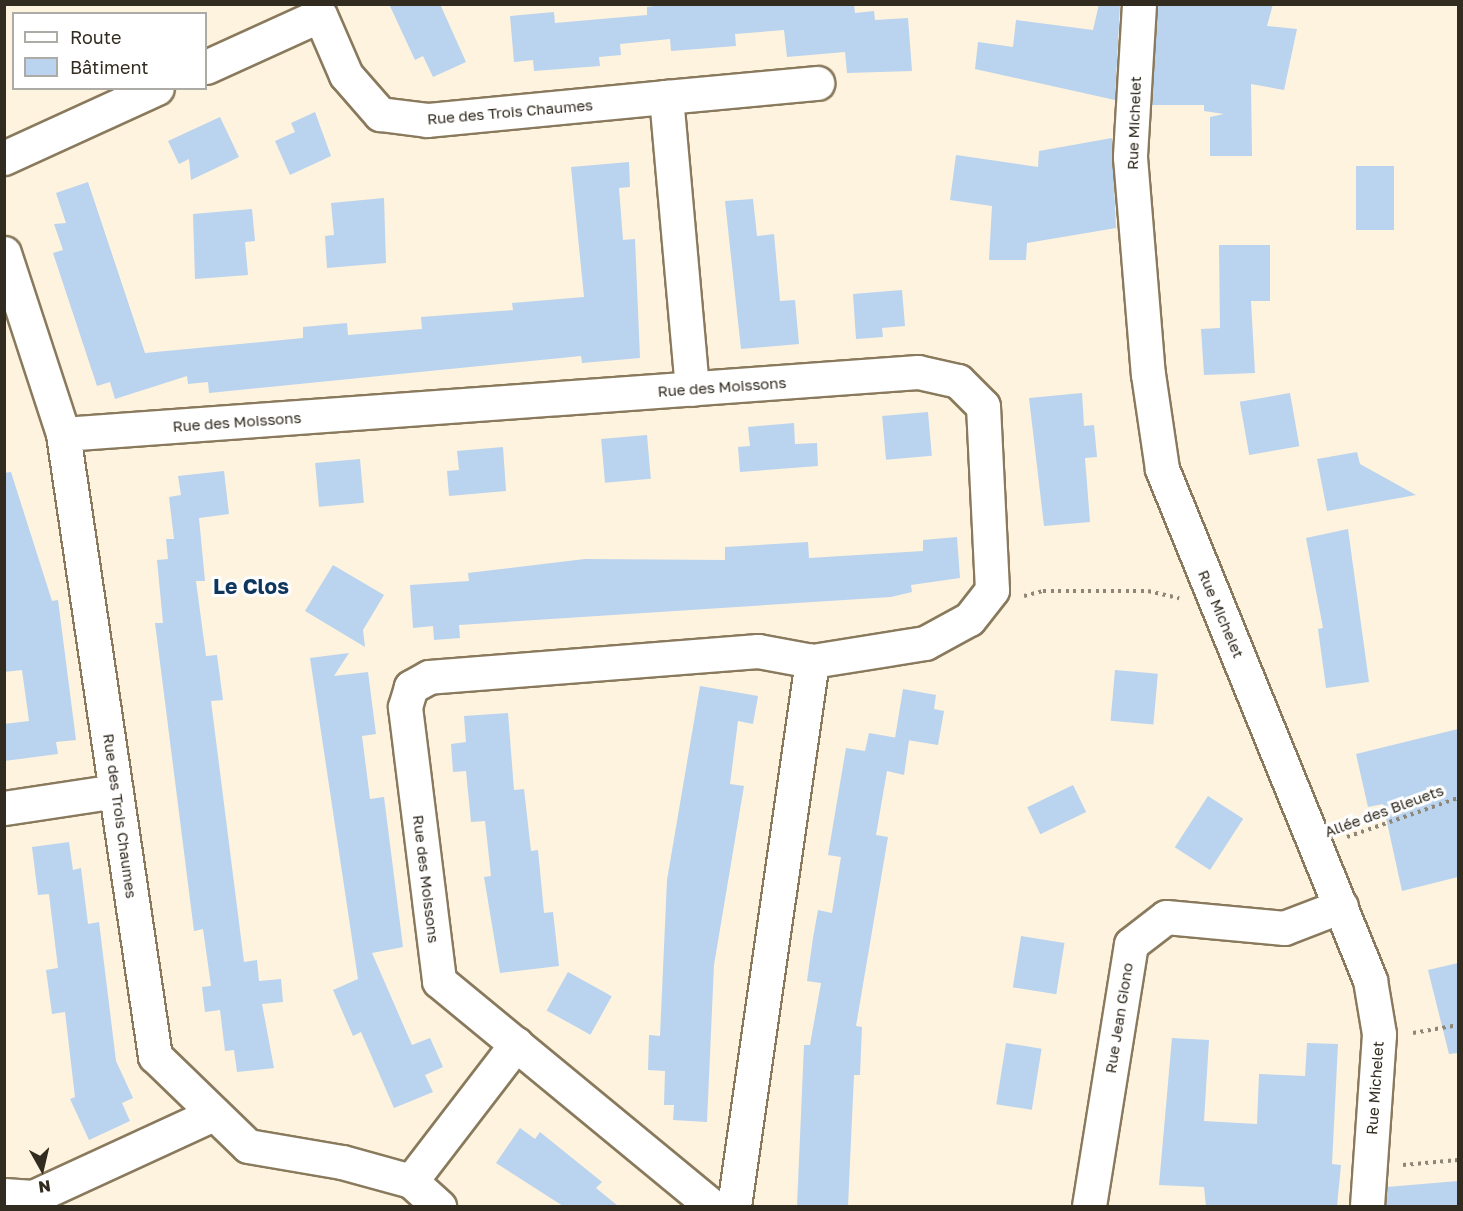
<!DOCTYPE html>
<meta charset="utf-8">
<style>
body{margin:0}
#map{position:relative;width:1463px;height:1211px;overflow:hidden;background:#fdf3df;font-family:"Golos Text",sans-serif}
div>[style]{position:absolute}
[style*='--x']{left:calc(var(--x)*1px);top:calc(var(--y)*1px);width:calc(var(--w)*1px);rotate:calc(var(--a)*1deg)}
.building>*{inset:0;background:#bad3ee;transform-origin:0 0}
.path>*{height:4px;margin-top:-2px;transform-origin:0;background:repeating-linear-gradient(90deg,#8e8676 0 3px,transparent 0 7.5px)}
.roads{filter:drop-shadow(2px 0 #8a7a5d) drop-shadow(-2px 0 #8a7a5d) drop-shadow(0 2px #8a7a5d) drop-shadow(0 -2px #8a7a5d)}
.minor>*{height:33px;margin:-16.5px;padding:0 16.5px;transform-origin:16.5px;border-radius:16.5px;background:#fff}
span{translate:-50% -50%;white-space:nowrap;text-align:center;line-height:1.15;-webkit-text-stroke:6px #fff;paint-order:stroke}
.street-label{font-size:15px;color:#322c20}
.district-label{font-size:21px;color:#0f365c;font-weight:700}
.frame{position:absolute;inset:0;border:6px solid #322c20;pointer-events:none}
.legend{position:absolute;left:12px;top:12px;width:195px;height:78px;box-sizing:border-box;background:#fff;border:2px solid #adaba6;margin:0;padding:8px 10px;list-style:none;font-size:18px;color:#322c20}
.legend li{display:flex;align-items:center;gap:12px;height:30px}
.legend b{width:30px;border:2px solid #adaba6}
.north{position:absolute;left:12px;top:1139px;width:60px;height:60px;-webkit-text-stroke:4px #fff;paint-order:stroke;rotate:172deg;font-size:16px;font-weight:700;line-height:24px;text-align:center;color:#322c20}
.north::after{content:'';display:block;margin:auto;width:21px;height:27px;background:#322c20;clip-path:polygon(50% 0,100% 100%,50% 72%,0 100%)}
</style>
<div id="map">
<div class="building">
<div style="clip-path:polygon(389px 4px,440px 4px,466px 62px,433px 77px,423px 56px,415px 60px)"></div>
<div style="clip-path:polygon(669px 4px,854px 4px,855px 13px,874px 11px,875px 20px,908px 18px,912px 71px,847px 73px,845px 52px,787px 57px,784px 30px,735px 34px,736px 46px,671px 51px,670px 39px,620px 44px,621px 55px,599px 57px,600px 66px,534px 71px,533px 60px,514px 62px,510px 16px,554px 12px,555px 23px,647px 15px,647px 7px)"></div>
<div style="clip-path:polygon(1099px 4px,1120px 4px,1115px 100px,975px 69px,978px 42px,1013px 47px,1016px 20px,1093px 30px)"></div>
<div style="clip-path:polygon(1158px 4px,1273px 4px,1267px 26px,1297px 29px,1284px 90px,1251px 84px,1252px 156px,1210px 156px,1210px 117px,1224px 114px,1204px 111px,1204px 105px,1152px 105px)"></div>
<div style="clip-path:polygon(315px 112px,331px 156px,290px 175px,275px 141px,295px 132px,291px 123px)"></div>
<div style="clip-path:polygon(220px 117px,239px 157px,191px 180px,189px 159px,179px 164px,168px 141px)"></div>
<div style="clip-path:polygon(1112px 138px,1116px 228px,1027px 243px,1026px 260px,989px 260px,992px 206px,950px 200px,956px 155px,1038px 167px,1039px 151px)"></div>
<div style="clip-path:polygon(629px 162px,630px 187px,619px 188px,623px 240px,635px 239px,640px 358px,582px 363px,581px 356px,209px 393px,208px 382px,188px 384px,187px 376px,115px 399px,110px 382px,97px 386px,53px 253px,63px 250px,54px 224px,66px 223px,56px 193px,88px 182px,145px 353px,303px 338px,303px 327px,347px 323px,348px 335px,422px 329px,421px 317px,513px 310px,512px 303px,584px 297px,571px 167px)"></div>
<div style="left:1356px;top:166px;width:38px;height:64px"></div>
<div style="clip-path:polygon(384px 198px,386px 263px,327px 268px,325px 236px,334px 235px,331px 203px)"></div>
<div style="clip-path:polygon(753px 199px,757px 236px,774px 234px,780px 301px,795px 300px,799px 344px,741px 349px,725px 201px)"></div>
<div style="clip-path:polygon(252px 209px,255px 241px,245px 242px,248px 275px,195px 279px,193px 214px)"></div>
<div style="clip-path:polygon(1219px 245px,1270px 245px,1270px 301px,1251px 301px,1255px 373px,1204px 375px,1201px 329px,1220px 328px)"></div>
<div style="clip-path:polygon(902px 290px,905px 326px,882px 328px,883px 337px,856px 339px,853px 294px)"></div>
<div style="clip-path:polygon(1082px 393px,1084px 426px,1094px 425px,1097px 457px,1085px 458px,1090px 522px,1044px 526px,1029px 398px)"></div>
<div style="left:1290px;top:393px;width:54px;height:51px;rotate:80deg"></div>
<div style="left:928px;top:412px;width:44px;height:46px;rotate:85deg"></div>
<div style="clip-path:polygon(794px 423px,795px 444px,817px 443px,818px 466px,740px 472px,738px 447px,750px 446px,748px 427px)"></div>
<div style="left:647px;top:435px;width:44px;height:46px;rotate:85deg"></div>
<div style="clip-path:polygon(503px 447px,506px 491px,449px 496px,447px 471px,459px 470px,457px 451px)"></div>
<div style="clip-path:polygon(1357px 452px,1360px 464px,1416px 495px,1327px 511px,1317px 459px)"></div>
<div style="left:360px;top:459px;width:44px;height:45px;rotate:85deg"></div>
<div style="clip-path:polygon(224px 471px,229px 514px,199px 518px,205px 581px,196px 581px,206px 656px,217px 655px,223px 700px,211px 701px,244px 962px,257px 960px,259px 981px,281px 979px,283px 1002px,262px 1004px,274px 1068px,237px 1072px,234px 1050px,225px 1051px,220px 1010px,205px 1012px,202px 987px,211px 986px,203px 929px,194px 931px,155px 623px,163px 623px,157px 560px,168px 559px,166px 539px,174px 539px,169px 497px,181px 495px,178px 476px)"></div>
<div style="clip-path:polygon(11px 472px,52px 601px,58px 600px,76px 740px,56px 742px,58px 754px,4px 761px,4px 724px,29px 721px,22px 670px,4px 672px,4px 473px)"></div>
<div style="clip-path:polygon(1348px 529px,1369px 682px,1326px 688px,1318px 629px,1323px 628px,1306px 538px)"></div>
<div style="clip-path:polygon(957px 537px,960px 578px,911px 585px,912px 592px,891px 597px,459px 625px,460px 638px,434px 640px,433px 626px,413px 628px,410px 585px,469px 581px,468px 573px,585px 559px,725px 560px,725px 547px,808px 542px,809px 558px,923px 551px,923px 540px)"></div>
<div style="clip-path:polygon(333px 565px,384px 595px,363px 630px,365px 647px,305px 611px)"></div>
<div style="clip-path:polygon(349px 653px,334px 676px,368px 672px,376px 734px,362px 736px,370px 799px,384px 797px,403px 947px,372px 953px,412px 1045px,430px 1038px,443px 1067px,425px 1075px,433px 1092px,394px 1108px,361px 1032px,353px 1036px,333px 990px,358px 979px,310px 658px)"></div>
<div style="left:1115px;top:670px;width:43px;height:51px;rotate:5deg"></div>
<div style="clip-path:polygon(700px 686px,758px 696px,753px 724px,738px 721px,730px 784px,744px 786px,714px 965px,707px 1122px,673px 1120px,674px 1105px,664px 1105px,665px 1071px,648px 1070px,649px 1035px,660px 1036px,667px 880px)"></div>
<div style="clip-path:polygon(903px 689px,936px 695px,934px 709px,944px 711px,938px 745px,895px 738px)"></div>
<div style="clip-path:polygon(508px 713px,514px 790px,524px 789px,531px 851px,538px 850px,544px 913px,553px 912px,559px 966px,500px 973px,484px 877px,491px 876px,485px 821px,471px 822px,466px 771px,453px 772px,451px 744px,466px 742px,464px 716px)"></div>
<div style="clip-path:polygon(1458px 729px,1458px 877px,1402px 891px,1383px 804px,1368px 807px,1356px 754px)"></div>
<div style="clip-path:polygon(869px 733px,909px 740px,904px 775px,887px 771px,876px 835px,888px 837px,856px 1026px,862px 1027px,860px 1075px,854px 1075px,848px 1206px,797px 1206px,804px 1045px,810px 1045px,821px 983px,807px 981px,813px 938px,818px 910px,832px 913px,841px 857px,828px 855px,846px 748px,865px 751px)"></div>
<div style="left:1073px;top:785px;width:30px;height:51px;rotate:64deg"></div>
<div style="left:1208px;top:796px;width:42px;height:61px;rotate:33deg"></div>
<div style="clip-path:polygon(69px 842px,73px 870px,81px 868px,88px 924px,99px 922px,116px 1061px,133px 1098px,122px 1103px,130px 1121px,89px 1140px,70px 1099px,75px 1097px,65px 1012px,52px 1014px,46px 970px,58px 968px,49px 894px,38px 895px,32px 847px)"></div>
<div style="left:1021px;top:936px;width:44px;height:52px;rotate:9deg"></div>
<div style="clip-path:polygon(1458px 963px,1458px 1053px,1449px 1054px,1428px 970px)"></div>
<div style="left:568px;top:972px;width:50px;height:44px;rotate:29deg"></div>
<div style="clip-path:polygon(1172px 1038px,1209px 1040px,1204px 1121px,1257px 1124px,1259px 1074px,1305px 1076px,1307px 1043px,1338px 1044px,1332px 1164px,1341px 1165px,1337px 1206px,1206px 1206px,1204px 1187px,1159px 1185px)"></div>
<div style="left:1006px;top:1043px;width:36px;height:62px;rotate:9deg"></div>
<div style="clip-path:polygon(520px 1128px,535px 1139px,540px 1132px,602px 1182px,596px 1188px,618px 1206px,563px 1206px,496px 1163px)"></div>
<div style="clip-path:polygon(1458px 1181px,1458px 1206px,1386px 1206px,1387px 1187px)"></div>
</div>
<div class="path">
<div style="--x:1024;--y:596;--w:20;--a:-15"></div>
<div style="--x:1043;--y:591;--w:105;--a:0"></div>
<div style="--x:1148;--y:591;--w:32;--a:13"></div>
<div style="--x:1347;--y:837;--w:118;--a:-19.4"></div>
<div style="--x:1413;--y:1033;--w:46;--a:-10.1"></div>
<div style="--x:1403;--y:1165;--w:55;--a:-5.2"></div>
</div>
<div class="roads">
<div class="minor">
<div style="--x:1139;--y:4;--w:153;--a:93.4"></div>
<div style="--x:1130;--y:157;--w:218;--a:85.3"></div>
<div style="--x:1148;--y:374;--w:96;--a:81.6"></div>
<div style="--x:1162;--y:469;--w:552;--a:67.85"></div>
<div style="--x:1370;--y:980;--w:55;--a:80.5"></div>
<div style="--x:1379;--y:1034;--w:172;--a:94"></div>
<div style="--x:206;--y:67;--w:125;--a:-24.5"></div>
<div style="--x:320;--y:15;--w:65;--a:66.6"></div>
<div style="--x:346;--y:75;--w:52;--a:48.9"></div>
<div style="--x:380;--y:114;--w:47;--a:7.3"></div>
<div style="--x:427;--y:120;--w:240;--a:-5.5"></div>
<div style="--x:666;--y:97;--w:293;--a:84.9"></div>
<div style="--x:666;--y:97;--w:152;--a:-5.3"></div>
<div style="--x:4;--y:158;--w:168;--a:-24.6"></div>
<div style="--x:4;--y:253;--w:190;--a:71.9"></div>
<div style="--x:63;--y:434;--w:629;--a:81.59"></div>
<div style="--x:155;--y:1056;--w:129;--a:44.1"></div>
<div style="--x:248;--y:1146;--w:95;--a:9.7"></div>
<div style="--x:342;--y:1162;--w:72;--a:15.4"></div>
<div style="--x:411;--y:1181;--w:38;--a:42"></div>
<div style="--x:63;--y:434;--w:857;--a:-4.15"></div>
<div style="--x:918;--y:372;--w:41;--a:12.7"></div>
<div style="--x:958;--y:381;--w:35;--a:45"></div>
<div style="--x:983;--y:406;--w:184;--a:87.2"></div>
<div style="--x:992;--y:590;--w:37;--a:128"></div>
<div style="--x:969;--y:619;--w:50;--a:151.4"></div>
<div style="--x:925;--y:643;--w:114;--a:170.9"></div>
<div style="--x:812;--y:661;--w:55;--a:-169.5"></div>
<div style="--x:758;--y:651;--w:330;--a:175.5"></div>
<div style="--x:429;--y:677;--w:21;--a:151"></div>
<div style="--x:411;--y:687;--w:21;--a:107"></div>
<div style="--x:405;--y:707;--w:276;--a:82.9"></div>
<div style="--x:439;--y:981;--w:354;--a:39.5"></div>
<div style="--x:4;--y:808;--w:113;--a:-8.6"></div>
<div style="--x:411;--y:1181;--w:173;--a:-52.5"></div>
<div style="--x:4;--y:1195;--w:29;--a:4"></div>
<div style="--x:33;--y:1197;--w:196;--a:-24.7"></div>
<div style="--x:734;--y:1206;--w:551;--a:-81.86"></div>
<div style="--x:1089;--y:1206;--w:265;--a:-80.9"></div>
<div style="--x:1131;--y:944;--w:44;--a:-37.6"></div>
<div style="--x:1166;--y:917;--w:119;--a:5.3"></div>
<div style="--x:1284;--y:928;--w:61;--a:-21.1"></div>
</div>
</div>
<div class="street-label">
<span style="left:510px;top:112px;rotate:-5deg">Rue des Trois Chaumes</span>
<span style="left:1134px;top:123px;rotate:-88deg">Rue Michelet</span>
<span style="left:722px;top:387px;rotate:-4deg">Rue des Moissons</span>
<span style="left:237px;top:422px;rotate:-4deg">Rue des Moissons</span>
<span style="left:1221px;top:614px;rotate:67deg">Rue Michelet</span>
<span style="left:1384px;top:811px;rotate:-20deg">Allée des Bleuets</span>
<span style="left:120px;top:816px;rotate:82deg">Rue des Trois Chaumes</span>
<span style="left:426px;top:879px;rotate:83deg">Rue des Moissons</span>
<span style="left:1119px;top:1018px;rotate:-81deg">Rue Jean Giono</span>
<span style="left:1375px;top:1088px;rotate:-86deg">Rue Michelet</span>
</div>
<div class="district-label">
<span style="left:251px;top:586px">Le Clos</span>
</div>
<div class="frame"></div>
<ul class="legend">
<li><b style="height:8px;background:#fff"></b>Route</li>
<li><b style="height:16px;background:#bad3ee"></b>Bâtiment</li>
</ul>
<div class="north">N</div>
</div>
